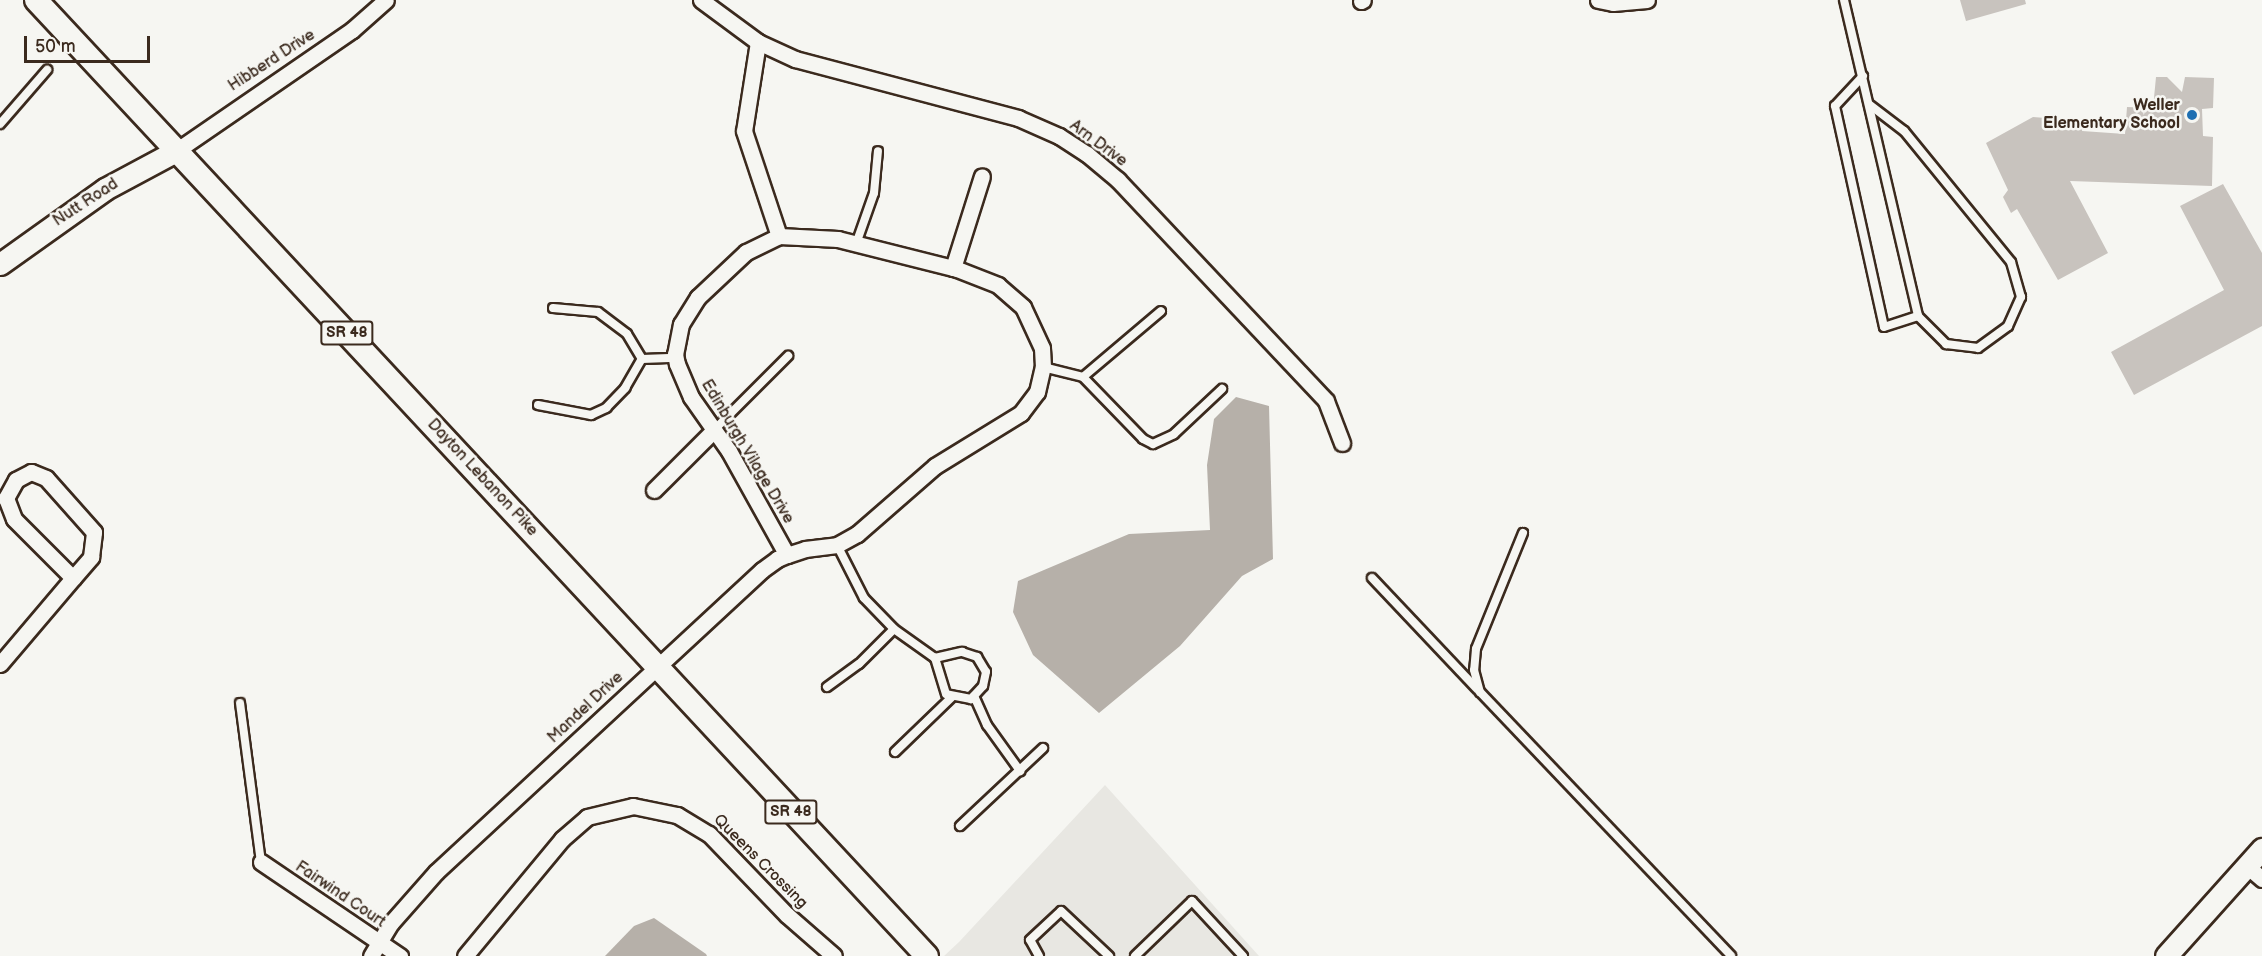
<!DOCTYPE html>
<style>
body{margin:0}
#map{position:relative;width:2262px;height:956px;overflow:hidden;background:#f6f6f2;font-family:"Balsamiq Sans",sans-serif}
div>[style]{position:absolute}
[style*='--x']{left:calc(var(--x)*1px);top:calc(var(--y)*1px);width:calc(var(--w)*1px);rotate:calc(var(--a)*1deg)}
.built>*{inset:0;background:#e8e7e2}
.water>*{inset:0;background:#b6b0a9}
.building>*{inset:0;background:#c8c3be}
.roads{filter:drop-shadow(2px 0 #3b2a1e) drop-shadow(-2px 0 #3b2a1e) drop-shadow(0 2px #3b2a1e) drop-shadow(0 -2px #3b2a1e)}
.lane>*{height:8px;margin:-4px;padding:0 4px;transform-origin:4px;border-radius:4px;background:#f6f6f2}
.street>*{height:15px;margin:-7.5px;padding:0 7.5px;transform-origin:7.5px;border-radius:7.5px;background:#f6f6f2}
.secondary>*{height:21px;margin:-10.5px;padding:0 10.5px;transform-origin:10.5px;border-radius:10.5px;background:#f6f6f2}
.primary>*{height:22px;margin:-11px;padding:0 11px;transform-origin:11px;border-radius:11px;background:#f6f6f2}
.dots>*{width:16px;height:16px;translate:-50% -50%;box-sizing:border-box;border:3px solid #f6f6f2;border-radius:50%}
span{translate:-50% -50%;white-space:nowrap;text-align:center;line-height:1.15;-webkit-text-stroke:5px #f6f6f2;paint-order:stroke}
.shield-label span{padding:2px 4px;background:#f6f6f2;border:2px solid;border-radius:4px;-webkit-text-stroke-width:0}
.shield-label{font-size:15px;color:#3b2a1e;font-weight:700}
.street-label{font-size:16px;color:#3b2a1e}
.poi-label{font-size:16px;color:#3b2a1e;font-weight:700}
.right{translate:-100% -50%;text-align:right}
.scale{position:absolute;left:24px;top:36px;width:126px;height:27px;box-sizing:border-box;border:3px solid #3b2a1e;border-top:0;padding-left:8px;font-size:18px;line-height:21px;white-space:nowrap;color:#3b2a1e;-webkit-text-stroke:4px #f6f6f2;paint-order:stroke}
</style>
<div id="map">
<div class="built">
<div style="clip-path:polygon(1105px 785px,1259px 956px,944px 956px,959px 942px)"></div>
</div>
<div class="water">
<div style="clip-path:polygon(1236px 397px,1269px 406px,1273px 559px,1242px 576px,1180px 646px,1099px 713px,1033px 655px,1013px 612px,1018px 581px,1129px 534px,1210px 530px,1207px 465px,1214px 419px)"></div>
<div style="clip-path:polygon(654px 918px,706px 954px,707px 956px,605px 956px,634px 926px)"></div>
</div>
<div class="building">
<div style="clip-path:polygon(1960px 0,2025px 0,2026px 4px,1966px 21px)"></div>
<div style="clip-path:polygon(2156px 77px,2167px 77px,2182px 92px,2185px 77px,2214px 78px,2213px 108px,2202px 109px,2203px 136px,2213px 137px,2212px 186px,2070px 181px,2108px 253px,2058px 280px,2017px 209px,2011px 213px,2003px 197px,2008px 190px,1986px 143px,2033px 117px,2083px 121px,2082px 131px,2125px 134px,2127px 107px,2153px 108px)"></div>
<div style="clip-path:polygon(2223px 184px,2262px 253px,2262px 326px,2134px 395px,2111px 352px,2224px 290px,2180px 206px)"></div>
</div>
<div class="roads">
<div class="lane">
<div style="--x:1844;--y:0;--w:325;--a:76.8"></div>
<div style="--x:1918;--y:316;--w:40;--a:45"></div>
<div style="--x:1946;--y:344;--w:32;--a:7"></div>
<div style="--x:1978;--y:348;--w:37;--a:-36"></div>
<div style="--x:2008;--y:326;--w:32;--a:-66"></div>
<div style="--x:2021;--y:297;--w:36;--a:-106"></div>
<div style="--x:2011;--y:262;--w:169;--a:-129.2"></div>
<div style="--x:1904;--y:131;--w:43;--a:-142.6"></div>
<div style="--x:1863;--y:76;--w:41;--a:133"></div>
<div style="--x:1835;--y:106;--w:226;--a:77.5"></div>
<div style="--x:1884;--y:327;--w:36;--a:-18"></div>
<div style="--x:0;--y:124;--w:72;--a:-49"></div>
<div style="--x:856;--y:244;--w:54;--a:-70.6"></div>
<div style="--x:874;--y:193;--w:42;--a:-84.6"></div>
<div style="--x:553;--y:308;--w:45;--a:5.1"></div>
<div style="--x:598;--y:312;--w:36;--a:37"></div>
<div style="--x:627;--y:334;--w:29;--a:59"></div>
<div style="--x:1043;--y:367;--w:41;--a:14"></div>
<div style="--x:1083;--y:377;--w:86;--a:45.9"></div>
<div style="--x:1143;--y:439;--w:11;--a:27"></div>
<div style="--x:1153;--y:444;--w:23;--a:-25"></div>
<div style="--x:1174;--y:434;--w:66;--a:-43.2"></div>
<div style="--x:1083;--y:377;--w:102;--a:-40.2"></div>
<div style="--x:538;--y:405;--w:54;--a:10.7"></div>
<div style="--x:591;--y:415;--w:17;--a:-25"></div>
<div style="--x:606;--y:408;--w:28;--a:-46"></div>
<div style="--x:625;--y:388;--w:34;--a:-60"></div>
<div style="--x:642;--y:359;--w:34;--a:-2"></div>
<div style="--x:714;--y:430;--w:105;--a:-45"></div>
<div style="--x:1523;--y:533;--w:125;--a:112.1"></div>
<div style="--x:1476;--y:649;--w:21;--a:95"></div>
<div style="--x:1474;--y:670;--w:23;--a:75"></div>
<div style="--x:1480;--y:692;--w:364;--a:46.4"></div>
<div style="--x:837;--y:545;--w:59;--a:63"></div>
<div style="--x:864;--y:598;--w:43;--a:45.9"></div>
<div style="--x:894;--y:629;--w:50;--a:35.3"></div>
<div style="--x:935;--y:658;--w:28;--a:-13"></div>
<div style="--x:962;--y:652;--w:16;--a:18"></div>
<div style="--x:977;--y:657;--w:17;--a:59"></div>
<div style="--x:986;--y:672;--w:14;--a:102"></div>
<div style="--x:983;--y:686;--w:18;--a:133"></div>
<div style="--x:971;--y:699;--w:25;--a:-169"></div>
<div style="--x:946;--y:694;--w:38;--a:-107"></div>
<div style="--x:1372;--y:578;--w:153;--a:46.6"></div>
<div style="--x:827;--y:687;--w:39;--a:-36"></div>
<div style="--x:859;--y:664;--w:49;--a:-45"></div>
<div style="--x:974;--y:696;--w:32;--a:66"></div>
<div style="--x:987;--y:725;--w:57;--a:54.3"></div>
<div style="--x:240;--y:703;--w:160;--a:82.5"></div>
<div style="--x:895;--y:752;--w:79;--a:-44"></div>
<div style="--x:960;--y:826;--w:114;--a:-43.2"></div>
<div style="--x:1039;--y:956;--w:18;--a:-119"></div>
<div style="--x:1030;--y:940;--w:42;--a:-43.1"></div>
<div style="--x:1061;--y:911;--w:66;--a:43.2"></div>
<div style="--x:1135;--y:956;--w:79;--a:-44"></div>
<div style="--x:1192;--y:901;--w:75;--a:47.2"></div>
</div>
<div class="street">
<div style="--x:701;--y:0;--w:71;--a:36.4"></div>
<div style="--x:758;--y:42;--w:41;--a:24.7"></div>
<div style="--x:795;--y:59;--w:231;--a:14.8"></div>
<div style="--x:1018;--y:118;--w:45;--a:23.7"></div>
<div style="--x:1059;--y:136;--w:33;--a:33"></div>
<div style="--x:1087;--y:154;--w:40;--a:40"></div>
<div style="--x:1118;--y:180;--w:303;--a:46.7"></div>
<div style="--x:1326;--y:401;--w:45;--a:69.1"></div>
<div style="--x:1598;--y:0;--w:15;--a:11"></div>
<div style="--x:1613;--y:3;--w:34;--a:-5"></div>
<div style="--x:1361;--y:1;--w:2;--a:-27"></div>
<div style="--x:758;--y:42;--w:90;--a:98.9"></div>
<div style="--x:744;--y:131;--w:111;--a:71.6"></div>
<div style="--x:176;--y:151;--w:214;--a:-34.5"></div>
<div style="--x:352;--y:30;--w:45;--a:-41.4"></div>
<div style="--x:953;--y:268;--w:96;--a:-72.5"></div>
<div style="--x:654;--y:490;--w:85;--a:-45"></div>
<div style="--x:0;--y:664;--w:113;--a:-49.7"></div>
<div style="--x:73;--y:578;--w:28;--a:-49"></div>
<div style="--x:91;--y:557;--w:25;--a:-83"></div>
<div style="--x:94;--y:532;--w:72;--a:-131.6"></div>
<div style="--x:46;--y:478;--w:16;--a:-158"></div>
<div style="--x:31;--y:472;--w:17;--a:152"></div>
<div style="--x:16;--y:480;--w:21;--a:119"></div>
<div style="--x:6;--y:498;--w:22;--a:69"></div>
<div style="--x:14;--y:519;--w:83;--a:45"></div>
<div style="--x:261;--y:862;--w:168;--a:34.1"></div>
<div style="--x:2247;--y:866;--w:20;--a:41"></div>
<div style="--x:371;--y:956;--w:39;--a:-59"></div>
<div style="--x:391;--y:923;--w:68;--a:-48.6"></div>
<div style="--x:436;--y:872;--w:444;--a:-42.8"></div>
<div style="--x:762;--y:570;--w:19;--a:-36"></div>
<div style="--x:777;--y:559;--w:11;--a:-22"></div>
<div style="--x:787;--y:555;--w:19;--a:-18"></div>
<div style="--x:805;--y:549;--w:32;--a:-7"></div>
<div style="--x:837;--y:545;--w:23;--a:-29"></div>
<div style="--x:857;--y:534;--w:103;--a:-41.1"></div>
<div style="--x:935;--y:466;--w:101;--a:-31.6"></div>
<div style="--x:1021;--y:413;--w:26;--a:-53"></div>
<div style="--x:1037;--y:392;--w:26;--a:-77"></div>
<div style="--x:1043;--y:367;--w:19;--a:-93"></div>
<div style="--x:1042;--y:348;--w:45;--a:-114.9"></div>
<div style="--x:1023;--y:307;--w:33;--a:-139"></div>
<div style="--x:998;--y:285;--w:44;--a:-158.7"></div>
<div style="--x:957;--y:269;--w:123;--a:-165.9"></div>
<div style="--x:838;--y:239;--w:59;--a:-177.1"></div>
<div style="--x:779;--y:236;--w:37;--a:154"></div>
<div style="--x:746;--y:252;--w:66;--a:136.8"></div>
<div style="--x:698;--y:297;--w:32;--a:122"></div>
<div style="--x:681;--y:324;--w:31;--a:101"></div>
<div style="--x:675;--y:354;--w:10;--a:79"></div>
<div style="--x:677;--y:364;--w:36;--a:67"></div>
<div style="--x:691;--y:397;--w:66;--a:54.9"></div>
<div style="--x:729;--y:451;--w:119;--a:60.9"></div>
<div style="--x:465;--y:956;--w:152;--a:-50.3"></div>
<div style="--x:562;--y:839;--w:33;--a:-41"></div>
<div style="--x:587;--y:817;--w:47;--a:-13.4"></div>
<div style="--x:633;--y:806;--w:45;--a:11.6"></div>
<div style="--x:677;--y:815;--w:37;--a:31"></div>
<div style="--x:709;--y:834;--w:112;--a:46.1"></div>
<div style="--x:787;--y:915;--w:62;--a:41.1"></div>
</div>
<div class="secondary">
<div style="--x:0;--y:264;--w:129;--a:-35.5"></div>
<div style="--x:105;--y:189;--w:81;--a:-28.2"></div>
<div style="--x:2166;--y:956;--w:144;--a:-48.1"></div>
</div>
<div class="primary">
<div style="--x:36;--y:0;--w:1307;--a:47.02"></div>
</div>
</div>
<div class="dots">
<div style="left:2192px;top:115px;background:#1f6fb2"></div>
</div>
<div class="shield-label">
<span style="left:347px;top:333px">SR 48</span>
<span style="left:791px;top:812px">SR 48</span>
</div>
<div class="street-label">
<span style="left:272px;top:61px;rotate:-33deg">Hibberd Drive</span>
<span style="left:1098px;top:144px;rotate:36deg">Arn Drive</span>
<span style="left:86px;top:203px;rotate:-33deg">Nutt Road</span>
<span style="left:747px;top:452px;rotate:59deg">Edinburgh Vilage Drive</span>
<span style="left:482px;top:478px;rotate:47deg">Dayton Lebanon Pike</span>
<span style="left:586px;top:708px;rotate:-43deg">Mandel Drive</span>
<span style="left:760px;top:862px;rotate:45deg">Queens Crossing</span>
<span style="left:340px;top:895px;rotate:34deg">Fairwind Court</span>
</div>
<div class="poi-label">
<span class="right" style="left:2180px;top:115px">Weller<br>Elementary School</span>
</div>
<div class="scale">50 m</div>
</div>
